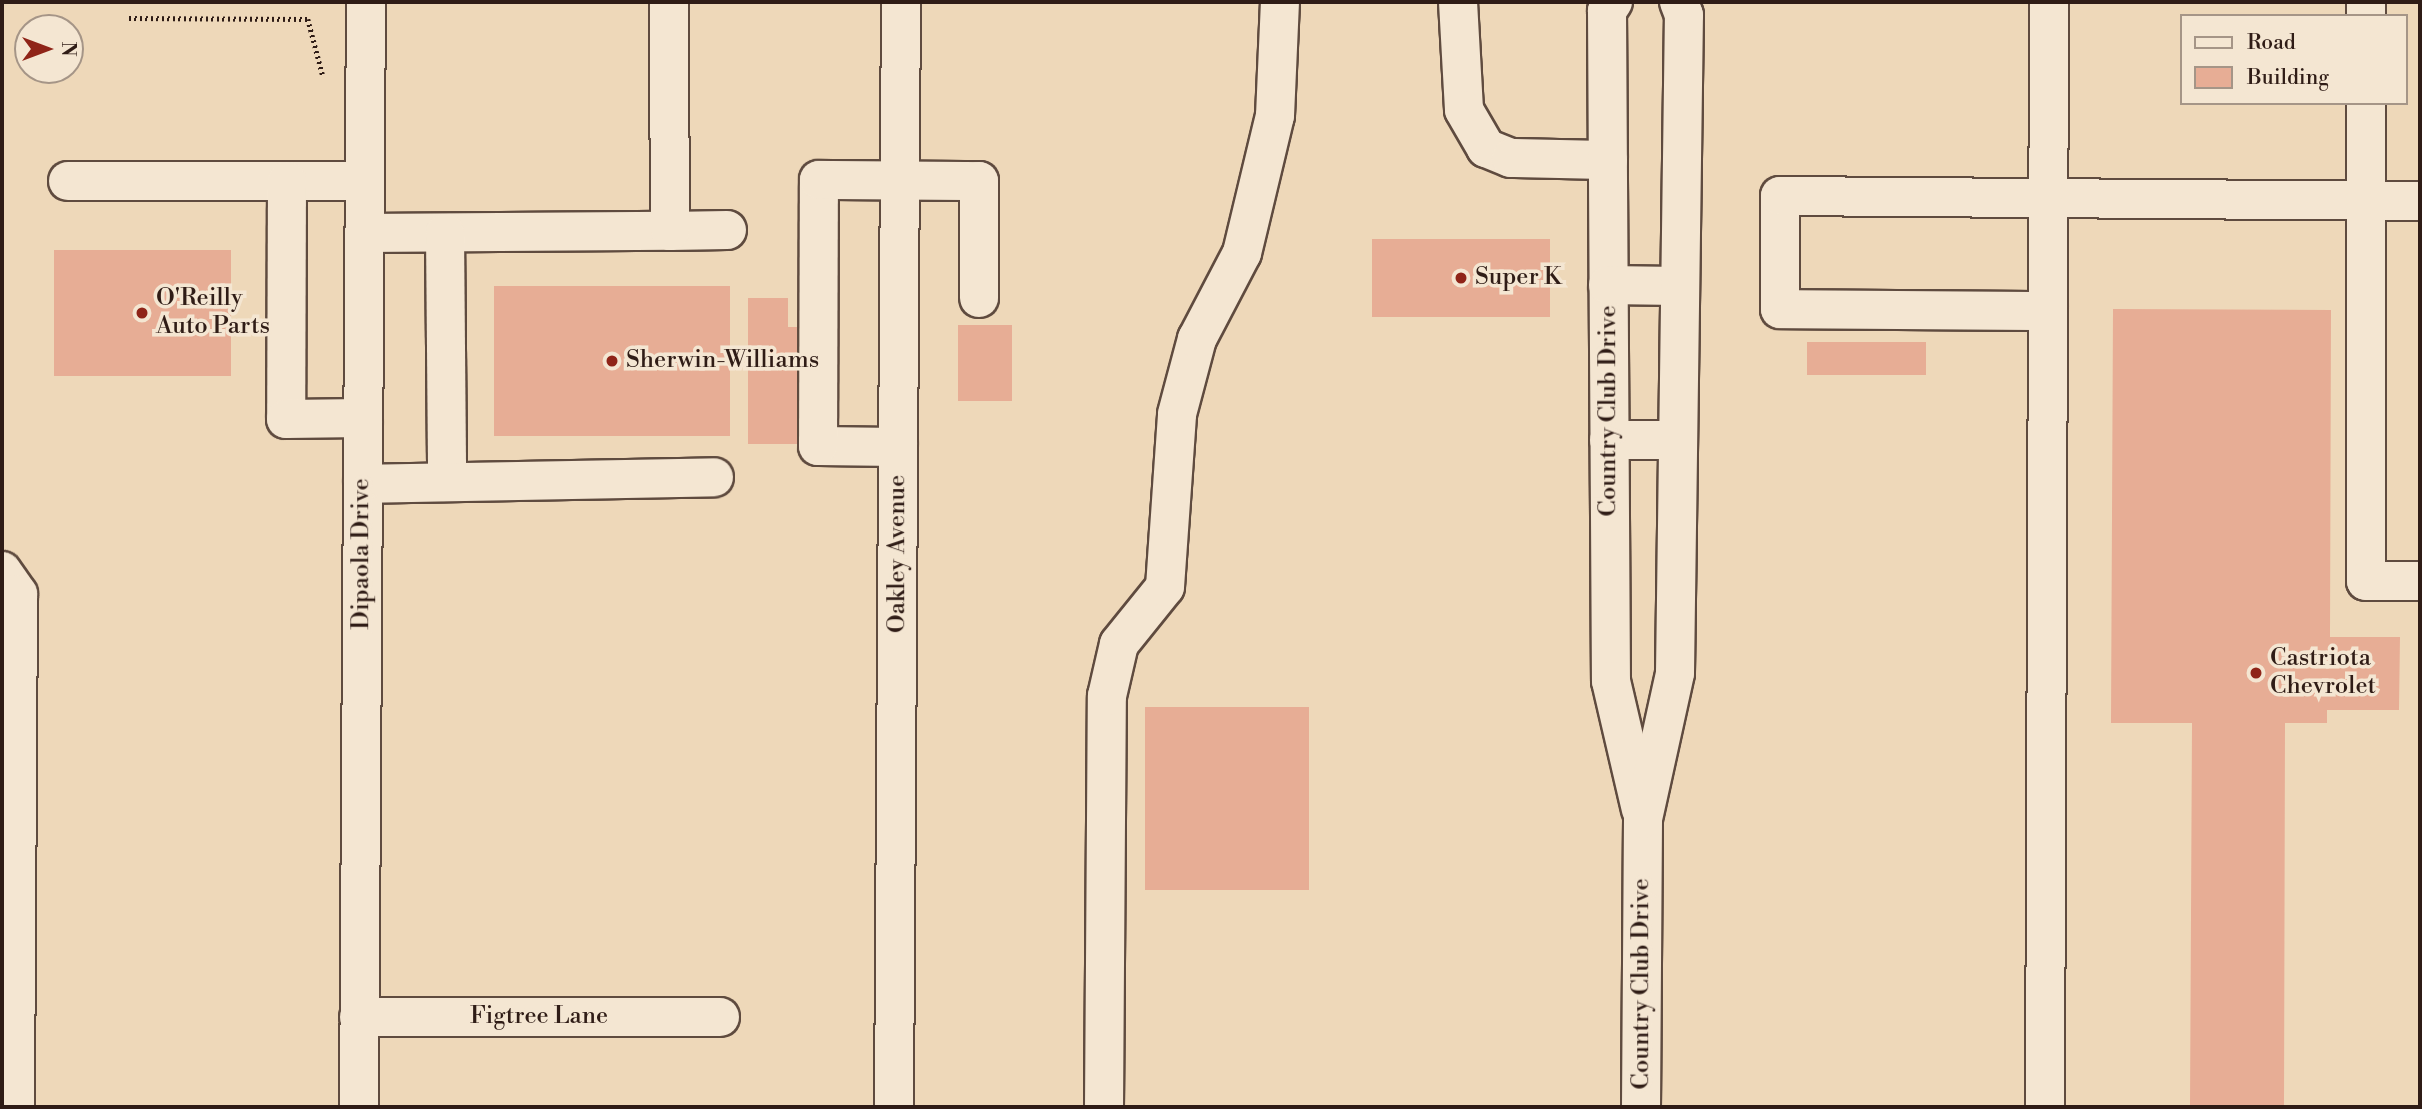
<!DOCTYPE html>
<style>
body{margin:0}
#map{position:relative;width:2422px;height:1109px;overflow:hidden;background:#eed8b9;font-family:"Libre Bodoni",serif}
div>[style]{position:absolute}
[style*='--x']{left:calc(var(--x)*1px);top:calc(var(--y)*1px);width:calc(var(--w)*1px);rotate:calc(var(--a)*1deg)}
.building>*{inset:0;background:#e7ad95;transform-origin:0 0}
.path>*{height:4.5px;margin-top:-2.25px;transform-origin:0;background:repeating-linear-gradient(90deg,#2f1c16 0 2px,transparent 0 5.5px)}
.roads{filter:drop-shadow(2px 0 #5f4b3f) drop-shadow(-2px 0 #5f4b3f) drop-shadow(0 2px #5f4b3f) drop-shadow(0 -2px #5f4b3f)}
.minor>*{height:38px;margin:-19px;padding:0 19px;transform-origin:19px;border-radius:19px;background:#f4e6d2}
.dots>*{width:19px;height:19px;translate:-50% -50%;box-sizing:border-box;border:4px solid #f4e6d2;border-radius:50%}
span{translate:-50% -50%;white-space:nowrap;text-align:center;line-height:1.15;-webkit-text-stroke:7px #f4e6d2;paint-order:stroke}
.poi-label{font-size:24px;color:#2f1c16}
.left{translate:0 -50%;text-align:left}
.street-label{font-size:24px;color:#2f1c16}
.frame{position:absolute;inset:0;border:4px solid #2f1c16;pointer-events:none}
.legend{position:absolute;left:2180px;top:14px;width:228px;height:91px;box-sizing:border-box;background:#f4e6d2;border:2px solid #a59587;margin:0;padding:9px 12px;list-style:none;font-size:21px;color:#2f1c16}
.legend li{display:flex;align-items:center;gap:14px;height:35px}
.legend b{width:35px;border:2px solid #a59587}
.north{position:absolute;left:14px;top:14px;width:70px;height:70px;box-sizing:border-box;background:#f4e6d2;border:2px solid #a59587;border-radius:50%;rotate:90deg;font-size:19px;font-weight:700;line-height:28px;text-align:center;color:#2f1c16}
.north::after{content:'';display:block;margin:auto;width:24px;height:32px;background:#8f2418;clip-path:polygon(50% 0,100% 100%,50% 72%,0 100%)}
</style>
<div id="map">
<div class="building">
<div style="left:1372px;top:239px;width:178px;height:78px"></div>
<div style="left:54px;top:250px;width:177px;height:126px"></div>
<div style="left:494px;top:286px;width:236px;height:150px"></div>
<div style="clip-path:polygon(748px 298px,788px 298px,788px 327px,808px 327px,808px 444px,748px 444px)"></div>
<div style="clip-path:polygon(2113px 309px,2331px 310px,2330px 637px,2400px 637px,2399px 710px,2327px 710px,2327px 723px,2285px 723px,2284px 1107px,2190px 1107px,2192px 723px,2111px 723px)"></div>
<div style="left:958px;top:325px;width:54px;height:76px"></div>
<div style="left:1807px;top:342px;width:119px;height:33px"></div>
<div style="left:1145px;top:707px;width:164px;height:183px"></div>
</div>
<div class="path">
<div style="--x:129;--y:18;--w:179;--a:0.3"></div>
<div style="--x:308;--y:19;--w:59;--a:75.3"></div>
</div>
<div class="roads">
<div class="minor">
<div style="--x:1458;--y:2;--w:108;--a:86.8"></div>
<div style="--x:1464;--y:110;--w:44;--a:59.9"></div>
<div style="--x:1486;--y:148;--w:27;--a:22"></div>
<div style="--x:1511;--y:158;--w:97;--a:1.2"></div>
<div style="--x:1613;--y:2;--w:11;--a:124"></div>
<div style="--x:1607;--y:11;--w:670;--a:89.66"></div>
<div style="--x:1611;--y:681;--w:132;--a:76.9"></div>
<div style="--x:2366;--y:2;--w:14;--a:90"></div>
<div style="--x:2366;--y:103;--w:478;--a:90"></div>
<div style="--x:2366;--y:581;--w:54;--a:0"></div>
<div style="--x:68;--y:181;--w:296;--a:0"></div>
<div style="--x:287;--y:181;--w:238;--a:90.2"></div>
<div style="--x:286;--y:419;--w:77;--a:-0.7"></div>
<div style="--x:670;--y:231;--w:57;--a:-1"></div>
<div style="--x:364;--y:233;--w:306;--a:-0.4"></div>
<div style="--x:670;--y:231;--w:229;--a:-90.3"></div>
<div style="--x:445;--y:233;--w:249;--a:89.5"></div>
<div style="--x:1608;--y:285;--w:70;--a:0.8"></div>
<div style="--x:2048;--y:311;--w:268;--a:-179.6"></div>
<div style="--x:1780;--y:309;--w:113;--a:-90"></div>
<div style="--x:1780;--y:196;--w:640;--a:0.45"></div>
<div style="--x:1609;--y:440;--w:68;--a:0"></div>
<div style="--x:898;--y:447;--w:80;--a:-179.3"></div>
<div style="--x:818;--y:446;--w:266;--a:-89.8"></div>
<div style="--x:819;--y:180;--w:160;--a:0.4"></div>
<div style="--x:979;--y:181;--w:117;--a:90"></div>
<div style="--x:363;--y:484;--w:351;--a:-1.1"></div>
<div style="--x:2;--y:571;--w:28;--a:55"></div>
<div style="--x:18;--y:594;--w:513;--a:90.34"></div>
<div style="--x:359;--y:1017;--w:361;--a:0"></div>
<div style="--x:359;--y:1107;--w:1105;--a:-89.64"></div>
<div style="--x:894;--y:1107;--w:1105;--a:-89.64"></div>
<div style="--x:1104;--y:1107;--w:411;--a:-89.6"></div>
<div style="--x:1107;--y:696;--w:53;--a:-77"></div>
<div style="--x:1119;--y:644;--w:73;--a:-51.1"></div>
<div style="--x:1165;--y:587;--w:173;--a:-86"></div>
<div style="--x:1177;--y:414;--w:78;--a:-75.1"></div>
<div style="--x:1197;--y:339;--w:97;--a:-62.4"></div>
<div style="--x:1242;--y:253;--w:141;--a:-76.5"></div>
<div style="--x:1275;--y:116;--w:114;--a:-87.5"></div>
<div style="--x:1641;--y:1107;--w:288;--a:-89.6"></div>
<div style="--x:1643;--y:819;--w:149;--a:-77.6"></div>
<div style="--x:1675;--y:673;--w:658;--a:-89.22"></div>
<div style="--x:1684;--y:15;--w:14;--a:-111"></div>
<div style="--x:2045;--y:1107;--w:1105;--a:-89.79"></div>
</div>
</div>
<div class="dots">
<div style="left:1461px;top:278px;background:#8f2418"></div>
<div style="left:142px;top:313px;background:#8f2418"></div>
<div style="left:612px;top:361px;background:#8f2418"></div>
<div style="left:2256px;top:673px;background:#8f2418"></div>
</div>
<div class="poi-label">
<span class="left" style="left:1475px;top:278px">Super K</span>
<span class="left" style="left:156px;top:313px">O'Reilly<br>Auto Parts</span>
<span class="left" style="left:626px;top:361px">Sherwin-Williams</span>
<span class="left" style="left:2270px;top:673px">Castriota<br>Chevrolet</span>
</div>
<div class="street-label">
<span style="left:1609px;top:411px;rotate:-90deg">Country Club Drive</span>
<span style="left:362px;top:554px;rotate:-90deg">Dipaola Drive</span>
<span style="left:898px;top:554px;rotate:-90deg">Oakley Avenue</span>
<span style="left:1642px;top:984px;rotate:-90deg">Country Club Drive</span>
<span style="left:539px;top:1017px">Figtree Lane</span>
</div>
<div class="frame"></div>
<ul class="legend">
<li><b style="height:9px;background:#f4e6d2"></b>Road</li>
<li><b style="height:19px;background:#e7ad95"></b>Building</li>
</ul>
<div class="north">N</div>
</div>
